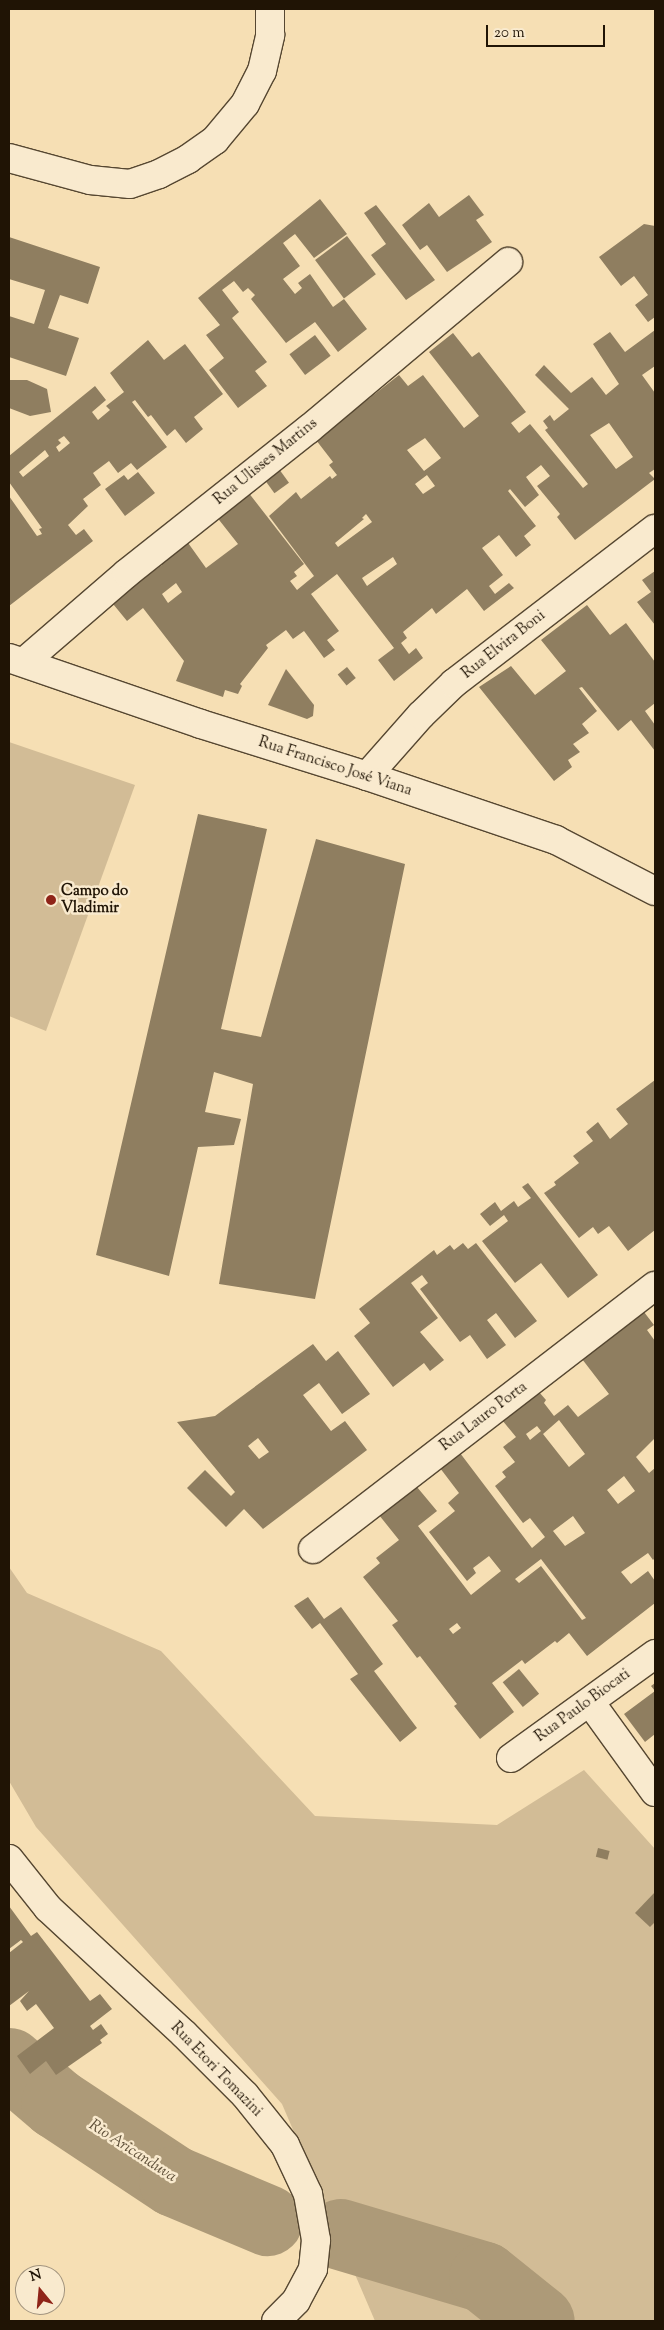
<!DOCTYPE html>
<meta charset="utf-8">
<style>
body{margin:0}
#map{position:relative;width:664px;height:2330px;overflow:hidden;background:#f6dfb4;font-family:"Sorts Mill Goudy",serif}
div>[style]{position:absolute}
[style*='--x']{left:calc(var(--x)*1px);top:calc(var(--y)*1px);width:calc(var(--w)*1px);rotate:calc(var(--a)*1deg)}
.green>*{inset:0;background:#d2bc96}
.river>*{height:71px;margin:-35.5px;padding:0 35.5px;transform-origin:35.5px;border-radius:35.5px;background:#ad9a78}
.building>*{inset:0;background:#8f7e60;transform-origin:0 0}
.roads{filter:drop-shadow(1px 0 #564731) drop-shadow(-1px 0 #564731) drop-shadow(0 1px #564731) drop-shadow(0 -1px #564731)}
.minor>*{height:28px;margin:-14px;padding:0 14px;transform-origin:14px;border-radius:14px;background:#f9eace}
.dots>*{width:14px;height:14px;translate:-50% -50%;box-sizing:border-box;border:2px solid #f9eace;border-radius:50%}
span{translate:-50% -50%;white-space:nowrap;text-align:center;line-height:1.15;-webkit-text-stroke:5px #f9eace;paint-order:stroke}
.street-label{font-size:15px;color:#201405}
.poi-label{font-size:15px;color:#201405;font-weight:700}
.left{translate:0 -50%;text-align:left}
.water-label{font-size:16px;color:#5f5039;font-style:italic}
.frame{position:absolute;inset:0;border:10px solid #201405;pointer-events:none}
.north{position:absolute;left:15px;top:2265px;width:50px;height:50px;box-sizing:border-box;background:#f9eace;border:1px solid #a2947e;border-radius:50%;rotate:343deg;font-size:14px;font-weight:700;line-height:20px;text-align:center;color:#201405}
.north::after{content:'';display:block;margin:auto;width:18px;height:22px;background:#8f2418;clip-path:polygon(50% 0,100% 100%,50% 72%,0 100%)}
.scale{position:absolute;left:486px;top:25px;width:119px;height:22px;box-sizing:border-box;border:2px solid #201405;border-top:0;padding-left:6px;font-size:15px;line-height:18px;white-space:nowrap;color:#201405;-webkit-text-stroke:4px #f9eace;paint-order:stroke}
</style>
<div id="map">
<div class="green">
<div style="clip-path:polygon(9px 742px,135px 785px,46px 1031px,9px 1016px)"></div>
<div style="clip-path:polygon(9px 1567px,27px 1593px,161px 1651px,315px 1816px,497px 1825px,584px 1770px,655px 1849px,655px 2321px,375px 2321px,282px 2104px,36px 1827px,9px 1781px)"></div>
</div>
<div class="river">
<div style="--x:9;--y:2063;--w:62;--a:40.4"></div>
<div style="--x:56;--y:2103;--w:141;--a:33.5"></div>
<div style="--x:174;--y:2181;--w:101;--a:22.8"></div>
<div style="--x:340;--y:2234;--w:150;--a:16.6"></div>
<div style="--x:484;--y:2277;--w:70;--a:38.7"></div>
</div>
<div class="building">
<div style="clip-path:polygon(469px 195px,484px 215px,476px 220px,492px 242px,447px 272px,427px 245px,420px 250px,402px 225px,429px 203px,439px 217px)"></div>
<div style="clip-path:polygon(320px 199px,347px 234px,314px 258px,295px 234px,283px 243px,300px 266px,283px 279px,295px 294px,302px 288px,298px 283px,310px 274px,333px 307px,344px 299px,367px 329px,338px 352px,315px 322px,286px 343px,251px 299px,255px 295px,248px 288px,243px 292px,234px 281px,222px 290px,239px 312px,232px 318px,267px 362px,255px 371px,267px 386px,238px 408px,209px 370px,224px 358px,206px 335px,220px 325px,198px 298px)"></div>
<div style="clip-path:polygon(376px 205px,435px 280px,406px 300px,371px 255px,386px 244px,364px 213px)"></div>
<div style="clip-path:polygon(644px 224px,655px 226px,655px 317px,648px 322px,635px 305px,648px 295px,634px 276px,621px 286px,599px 257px)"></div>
<div style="left:347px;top:236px;width:48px;height:40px;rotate:53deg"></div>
<div style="clip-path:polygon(9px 237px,100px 267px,88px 304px,60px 295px,48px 328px,79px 338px,66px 376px,9px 357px,9px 316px,34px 324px,45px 290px,9px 279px)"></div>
<div style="clip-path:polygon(evenodd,655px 330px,655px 366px,642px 375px,655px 393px,655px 469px,649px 473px,655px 479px,575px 540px,557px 517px,560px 514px,537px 486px,550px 476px,541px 465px,526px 477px,539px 495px,525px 507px,510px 489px,508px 491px,536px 526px,524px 536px,531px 545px,516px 557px,499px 535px,482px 548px,503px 575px,489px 586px,495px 594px,509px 583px,514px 588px,484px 611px,467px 589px,436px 614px,432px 608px,403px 632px,407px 638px,401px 643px,409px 654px,416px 648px,423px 658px,394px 681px,378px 660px,394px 648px,337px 574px,311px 594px,339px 631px,327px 640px,335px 650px,324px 658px,304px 631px,293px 639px,286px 630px,266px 645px,268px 648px,240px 684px,242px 686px,238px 694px,225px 690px,223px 697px,176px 681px,184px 661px,143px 608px,127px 621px,109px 599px,148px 570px,151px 573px,162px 565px,159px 561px,186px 540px,206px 568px,238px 544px,216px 516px,248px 492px,304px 564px,294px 572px,297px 576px,290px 581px,297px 590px,314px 576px,269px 516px,296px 492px,301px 499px,330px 476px,332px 479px,337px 475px,329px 465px,333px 462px,316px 440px,399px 375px,408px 386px,423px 375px,464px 428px,479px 416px,429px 352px,453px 333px,472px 357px,479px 352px,526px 412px,511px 423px,519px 433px,530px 424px,583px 488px,588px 484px,545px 430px,548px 428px,543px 421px,550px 415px,554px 421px,569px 409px,535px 375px,544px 365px,571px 393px,592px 377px,606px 395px,619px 384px,593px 344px,610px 332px,625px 352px,655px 330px,609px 423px,633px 457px,616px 469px,590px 435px,609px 423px,655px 330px,425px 438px,441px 458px,424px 471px,407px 450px,425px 438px,655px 330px,427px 475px,435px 486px,423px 494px,415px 484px,427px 475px,655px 330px,366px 514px,372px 522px,338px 547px,335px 543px,364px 519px,362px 518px,366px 514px,655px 330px,393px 557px,397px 564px,367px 586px,362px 578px,393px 557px,655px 330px,176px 583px,182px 592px,168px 603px,162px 594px,176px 583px)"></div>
<div style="left:315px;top:335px;width:26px;height:32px;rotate:53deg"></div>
<div style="clip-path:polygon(evenodd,148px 340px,164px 360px,185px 344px,223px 394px,194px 417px,203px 429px,186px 443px,175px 429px,167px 436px,151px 415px,148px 417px,135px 400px,132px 402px,167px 447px,137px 470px,131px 463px,118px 473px,109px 461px,93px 473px,101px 485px,83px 499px,88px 506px,68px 525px,76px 535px,84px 529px,93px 541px,9px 606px,9px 496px,37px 536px,42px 534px,39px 529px,42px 528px,9px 482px,9px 456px,95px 386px,106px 400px,92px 412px,98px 420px,110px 410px,106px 406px,124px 392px,110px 373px,148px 340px,64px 436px,70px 443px,59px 452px,56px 447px,61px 443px,58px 440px,64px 436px,148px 340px,45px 450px,49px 456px,23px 477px,19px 472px,45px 450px)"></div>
<div style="clip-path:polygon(9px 380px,27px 380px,47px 389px,51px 412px,30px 416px,9px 408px)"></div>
<div style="left:279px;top:469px;width:17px;height:18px;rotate:54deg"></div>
<div style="clip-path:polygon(138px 472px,155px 493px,125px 516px,105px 489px,124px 475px,128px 480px)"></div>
<div style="clip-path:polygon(655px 571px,655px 625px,637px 602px,651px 592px,642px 580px)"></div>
<div style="clip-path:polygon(587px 605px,610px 635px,626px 623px,655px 662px,655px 703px,645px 711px,655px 725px,655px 751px,631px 720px,618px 731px,582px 687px,579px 688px,597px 711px,582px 724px,589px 733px,573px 744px,580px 752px,568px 760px,572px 767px,554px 781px,479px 687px,511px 666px,535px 695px,566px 671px,541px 640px)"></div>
<div style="left:347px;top:667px;width:14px;height:12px;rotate:51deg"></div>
<div style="clip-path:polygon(286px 669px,314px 705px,313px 716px,307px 719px,268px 705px)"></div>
<div style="clip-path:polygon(198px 814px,267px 829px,221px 1029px,261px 1037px,316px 839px,405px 864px,315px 1299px,219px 1284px,253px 1084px,214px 1072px,205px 1112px,241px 1119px,234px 1145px,198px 1147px,169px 1276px,96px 1255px)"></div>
<div style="clip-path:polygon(655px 1080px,655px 1230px,628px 1251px,609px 1226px,598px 1234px,593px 1227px,579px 1238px,544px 1193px,556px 1185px,554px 1182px,579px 1163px,573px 1156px,593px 1141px,586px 1132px,598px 1122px,610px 1139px,628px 1124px,616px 1109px)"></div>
<div style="clip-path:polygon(528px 1183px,598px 1275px,568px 1298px,541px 1263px,515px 1283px,482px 1241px,508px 1221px,504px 1215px,490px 1226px,480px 1214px,495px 1202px,501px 1211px,514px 1201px,518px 1207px,531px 1198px,522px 1187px)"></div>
<div style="clip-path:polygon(463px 1243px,468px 1249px,476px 1243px,537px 1321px,515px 1338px,496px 1313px,487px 1320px,506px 1345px,487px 1359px,470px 1335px,460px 1342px,420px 1289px,428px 1283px,422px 1275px,411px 1283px,438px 1318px,420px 1332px,444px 1360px,430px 1371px,424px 1363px,393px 1387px,354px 1336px,370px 1323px,359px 1309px,434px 1250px,437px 1255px,450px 1245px,454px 1250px)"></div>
<div style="clip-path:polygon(evenodd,644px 1312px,654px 1325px,647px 1330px,655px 1341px,655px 1438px,636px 1457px,649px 1473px,655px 1468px,655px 1558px,653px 1560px,648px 1553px,621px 1572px,631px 1584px,648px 1571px,655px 1581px,655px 1603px,587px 1656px,569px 1633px,557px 1643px,555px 1641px,525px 1664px,522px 1660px,492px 1683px,514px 1712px,480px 1739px,454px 1706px,457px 1704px,420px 1656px,417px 1658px,392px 1625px,398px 1621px,363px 1577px,380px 1563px,376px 1558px,399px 1540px,379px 1515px,417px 1487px,437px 1511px,418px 1526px,471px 1595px,501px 1571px,489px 1556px,473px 1568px,476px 1573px,467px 1581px,429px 1532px,455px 1511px,448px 1503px,459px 1493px,440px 1468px,460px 1453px,532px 1548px,545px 1537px,530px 1518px,523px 1523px,495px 1486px,506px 1477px,502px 1472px,515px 1462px,503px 1447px,516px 1437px,502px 1420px,539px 1392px,546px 1400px,544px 1403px,554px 1416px,568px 1405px,578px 1417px,609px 1394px,582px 1359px,644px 1312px,559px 1420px,585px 1454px,569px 1467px,543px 1434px,559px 1420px,644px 1312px,537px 1426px,541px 1431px,530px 1440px,526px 1434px,537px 1426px,644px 1312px,624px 1476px,635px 1491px,618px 1504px,607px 1490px,624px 1476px,644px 1312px,573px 1516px,585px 1533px,565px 1546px,553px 1531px,573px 1516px,644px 1312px,541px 1559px,586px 1618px,582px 1620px,541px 1566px,519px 1583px,515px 1579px,541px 1559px,644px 1312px,457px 1623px,461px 1628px,453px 1634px,449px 1629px,457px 1623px)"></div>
<div style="clip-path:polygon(evenodd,313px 1344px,326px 1361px,338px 1351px,370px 1394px,342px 1414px,319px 1383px,303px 1395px,331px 1431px,345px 1421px,367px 1450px,263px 1529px,244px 1509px,226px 1527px,187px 1488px,205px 1470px,231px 1496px,235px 1492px,177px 1422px,215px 1416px,313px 1344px,258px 1438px,269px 1452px,259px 1459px,248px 1446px,258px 1438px)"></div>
<div style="clip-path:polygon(308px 1597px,324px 1619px,341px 1607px,383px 1664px,374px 1671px,417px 1728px,400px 1742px,350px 1679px,358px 1674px,320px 1623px,312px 1629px,294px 1606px)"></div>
<div style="left:519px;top:1669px;width:32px;height:21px;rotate:51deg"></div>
<div style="clip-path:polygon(655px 1683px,655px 1734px,645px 1742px,624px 1714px,655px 1691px,651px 1686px)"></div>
<div style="left:598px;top:1848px;width:12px;height:9px;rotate:14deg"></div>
<div style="clip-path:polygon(655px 1892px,655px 1922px,650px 1927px,635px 1913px)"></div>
<div style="clip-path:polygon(9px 1906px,31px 1936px,37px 1932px,90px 2001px,100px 1994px,112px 2009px,90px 2026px,93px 2030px,101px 2024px,108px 2034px,100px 2040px,102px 2043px,56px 2075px,46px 2061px,30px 2074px,17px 2056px,54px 2028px,36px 2004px,27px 2011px,20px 2001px,29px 1991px,9px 2006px,9px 1953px,23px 1942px,21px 1940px,9px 1949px)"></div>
</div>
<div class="roads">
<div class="minor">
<div style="--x:9;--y:158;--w:84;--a:15.2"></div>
<div style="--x:90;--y:180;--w:40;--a:5.7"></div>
<div style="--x:130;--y:184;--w:31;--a:-19"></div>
<div style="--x:159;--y:174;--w:33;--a:-27"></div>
<div style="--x:188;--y:159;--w:33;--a:-35"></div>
<div style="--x:215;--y:140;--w:47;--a:-50.2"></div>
<div style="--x:245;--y:104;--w:37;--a:-63"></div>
<div style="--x:262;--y:71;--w:37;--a:-77"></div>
<div style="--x:270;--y:35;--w:26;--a:-90"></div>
<div style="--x:9;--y:658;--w:203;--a:19"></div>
<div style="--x:201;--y:724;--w:174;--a:17.4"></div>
<div style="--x:367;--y:776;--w:200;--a:18.7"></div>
<div style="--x:556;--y:840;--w:111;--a:27.3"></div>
<div style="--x:24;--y:662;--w:136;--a:-40.8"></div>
<div style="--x:127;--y:573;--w:232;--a:-38.4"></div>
<div style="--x:309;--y:429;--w:260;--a:-40"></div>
<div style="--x:367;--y:776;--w:81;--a:-48.5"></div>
<div style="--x:421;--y:715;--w:46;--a:-44.1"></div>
<div style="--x:454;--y:683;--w:253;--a:-37.5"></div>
<div style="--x:313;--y:1549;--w:431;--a:-37.6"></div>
<div style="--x:590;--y:1702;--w:111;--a:54.2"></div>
<div style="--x:511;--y:1758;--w:178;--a:-35.8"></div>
<div style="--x:9;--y:1859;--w:63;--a:51.5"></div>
<div style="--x:48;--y:1908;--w:185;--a:42.8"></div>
<div style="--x:184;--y:2034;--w:86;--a:45"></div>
<div style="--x:245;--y:2095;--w:64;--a:51.3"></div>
<div style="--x:285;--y:2145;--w:54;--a:64.9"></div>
<div style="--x:308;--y:2194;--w:47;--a:80.1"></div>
<div style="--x:316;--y:2240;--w:29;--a:96"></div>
<div style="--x:313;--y:2269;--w:36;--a:118"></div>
<div style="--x:296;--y:2301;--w:28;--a:135"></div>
</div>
</div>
<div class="dots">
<div style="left:51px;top:900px;background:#8f2418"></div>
</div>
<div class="street-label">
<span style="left:266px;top:462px;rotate:-39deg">Rua Ulisses Martins</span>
<span style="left:504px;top:645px;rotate:-38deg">Rua Elvira Boni</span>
<span style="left:335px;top:767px;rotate:18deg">Rua Francisco José Viana</span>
<span style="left:484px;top:1417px;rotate:-37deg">Rua Lauro Porta</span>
<span style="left:583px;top:1706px;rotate:-36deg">Rua Paulo Biocati</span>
<span style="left:216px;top:2070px;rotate:46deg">Rua Etori Tomazini</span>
</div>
<div class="poi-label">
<span class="left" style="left:61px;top:900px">Campo do<br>Vladimir</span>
</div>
<div class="water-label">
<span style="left:132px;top:2152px;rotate:33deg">Rio Aricanduva</span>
</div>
<div class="frame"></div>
<div class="north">N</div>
<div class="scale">20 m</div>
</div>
